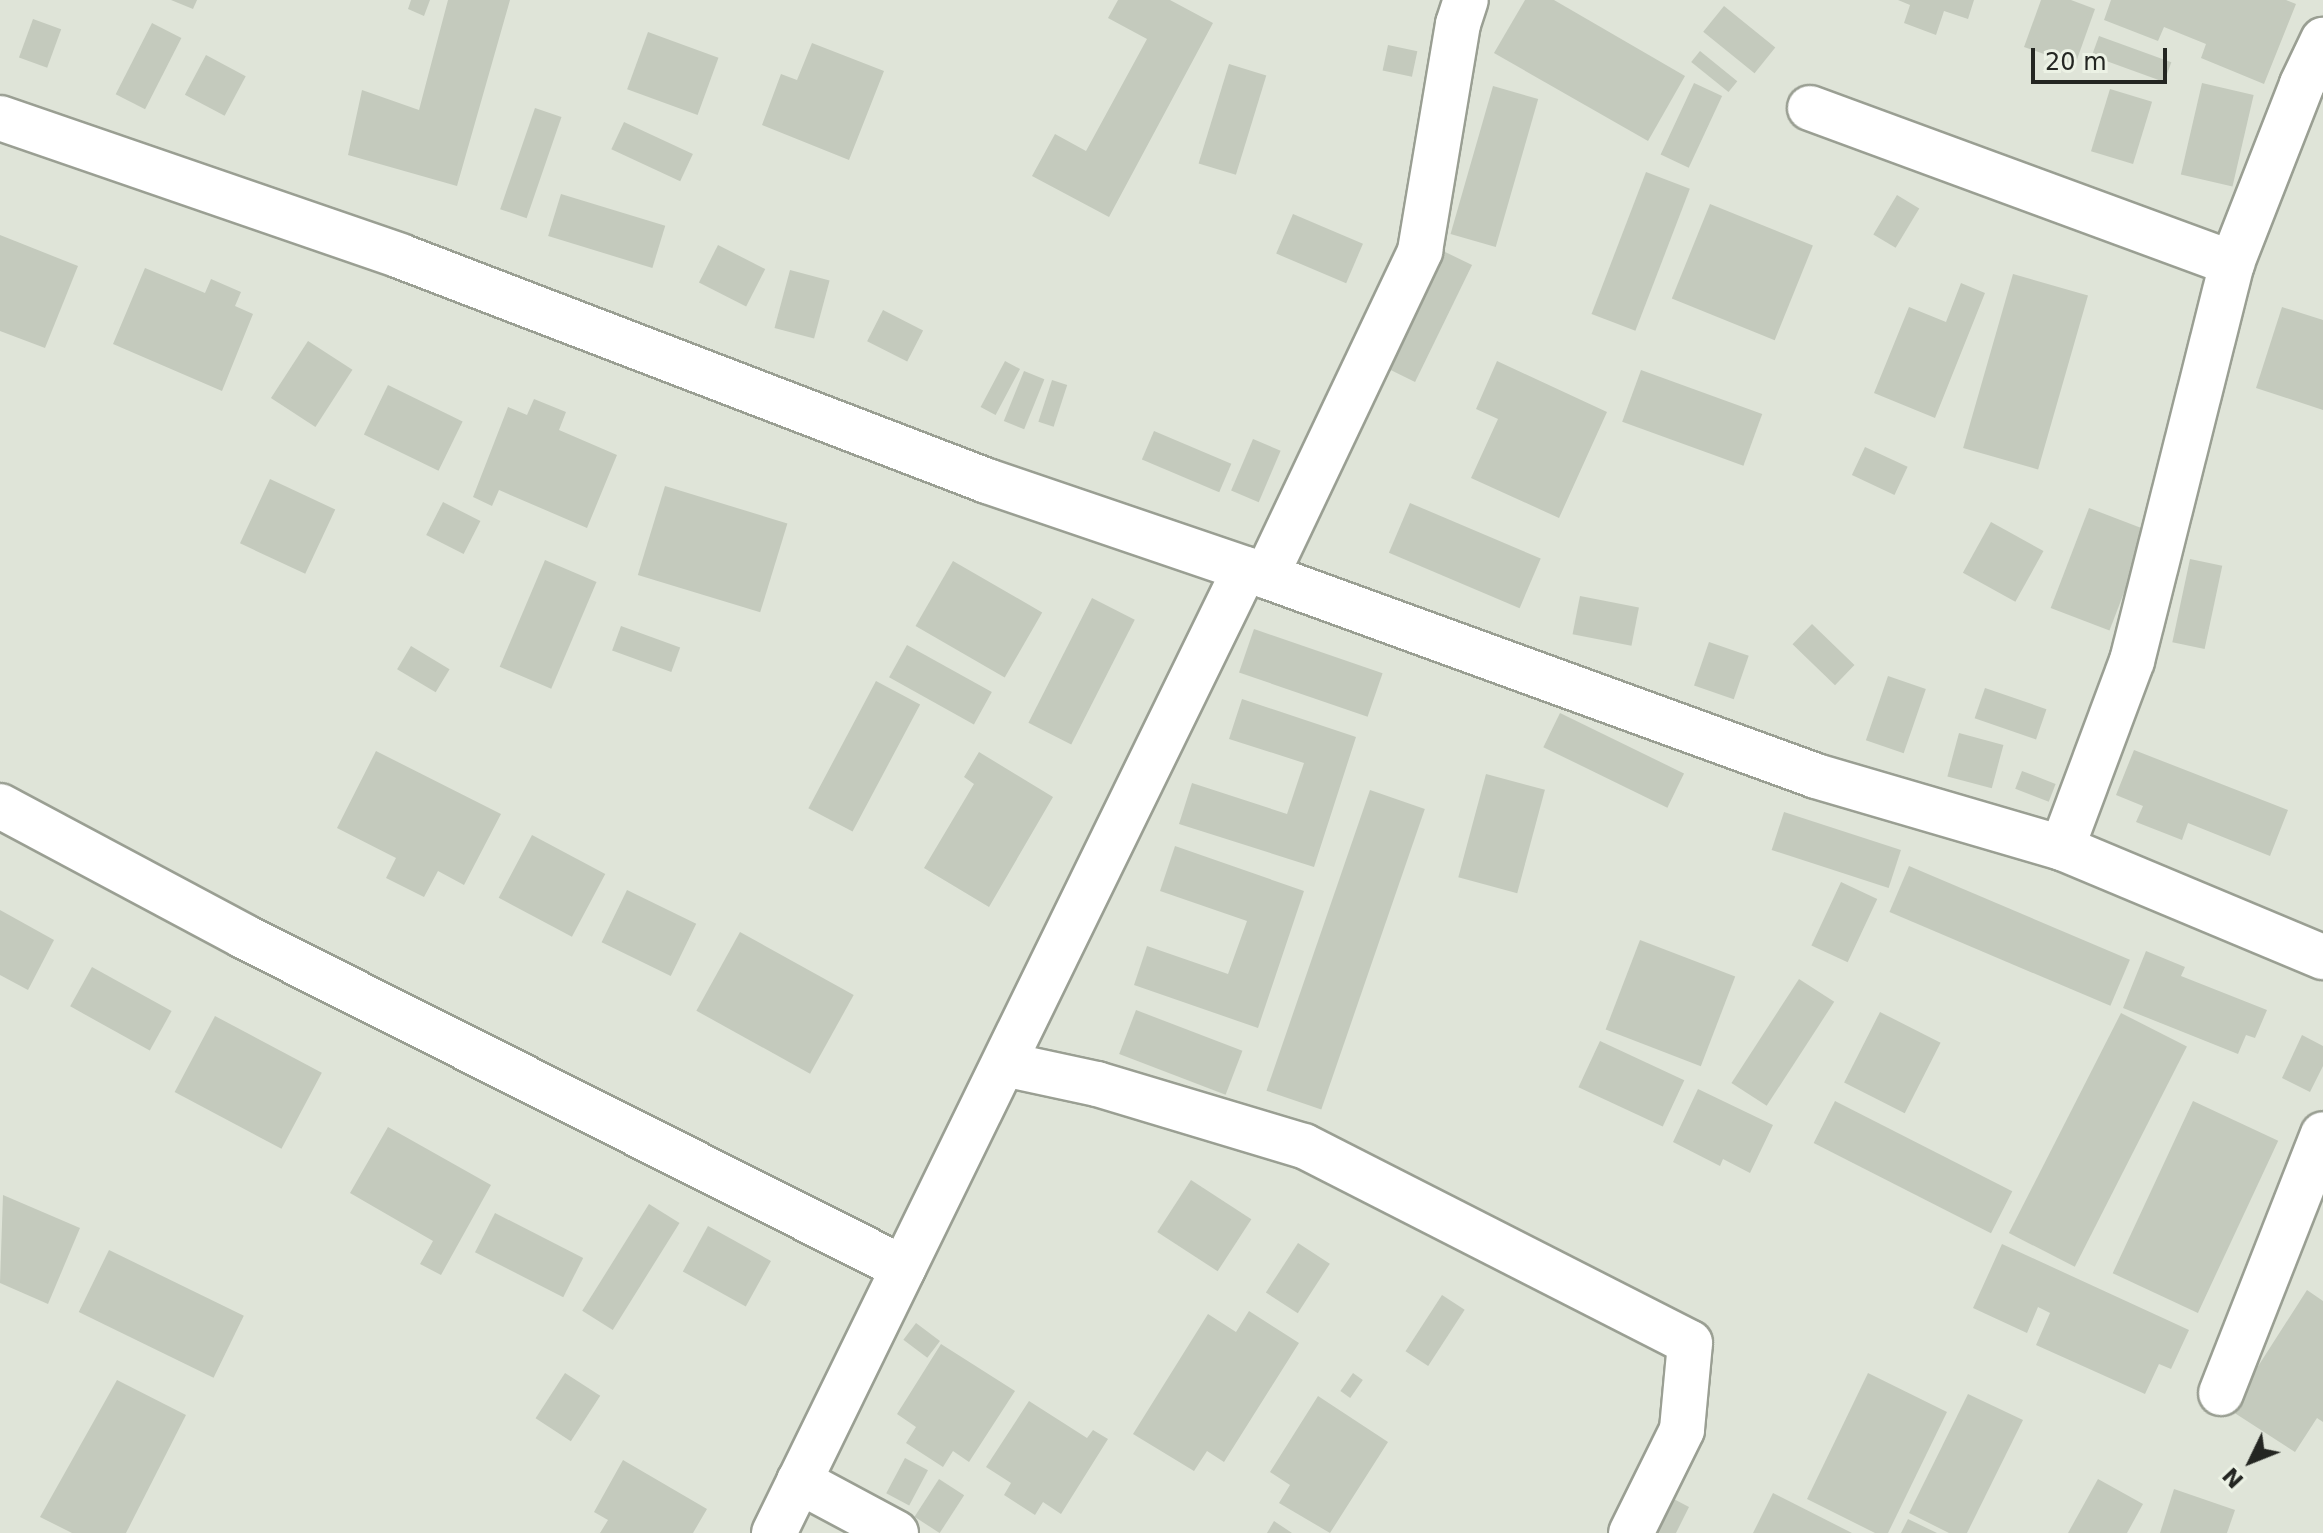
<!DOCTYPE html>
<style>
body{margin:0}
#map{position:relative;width:2323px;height:1533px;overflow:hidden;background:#dfe4d8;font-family:"DejaVu Sans",sans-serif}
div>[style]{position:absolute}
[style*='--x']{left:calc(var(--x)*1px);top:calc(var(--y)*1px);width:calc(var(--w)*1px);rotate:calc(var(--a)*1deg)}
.building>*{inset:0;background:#c4cabd;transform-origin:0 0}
.roads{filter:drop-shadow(2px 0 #9a9f93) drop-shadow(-2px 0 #9a9f93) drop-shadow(0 2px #9a9f93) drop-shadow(0 -2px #9a9f93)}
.street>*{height:44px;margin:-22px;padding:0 22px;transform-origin:22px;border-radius:22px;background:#fff}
.secondary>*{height:44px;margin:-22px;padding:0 22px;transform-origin:22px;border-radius:22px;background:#fff}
span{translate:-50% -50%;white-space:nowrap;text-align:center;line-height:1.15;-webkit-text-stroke:7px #ecf2e5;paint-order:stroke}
.north{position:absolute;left:2211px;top:1421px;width:80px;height:80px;-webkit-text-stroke:6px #ecf2e5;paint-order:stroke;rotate:227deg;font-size:22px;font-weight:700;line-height:32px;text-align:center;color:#242622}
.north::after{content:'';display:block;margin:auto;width:28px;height:36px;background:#242622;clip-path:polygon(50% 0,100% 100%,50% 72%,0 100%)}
.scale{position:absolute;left:2031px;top:48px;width:136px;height:36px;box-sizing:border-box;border:4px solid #242622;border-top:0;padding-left:10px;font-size:24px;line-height:28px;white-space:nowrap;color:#242622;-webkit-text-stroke:6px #ecf2e5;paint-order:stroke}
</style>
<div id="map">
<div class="building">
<div style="clip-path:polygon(171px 0,197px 0,193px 9px)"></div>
<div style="clip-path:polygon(411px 0,430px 0,424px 16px,408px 9px)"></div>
<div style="clip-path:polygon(448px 0,510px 0,457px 186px,348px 155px,362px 90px,419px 110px)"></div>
<div style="clip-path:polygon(1118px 0,1170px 0,1213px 23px,1109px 217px,1032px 176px,1055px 134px,1086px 151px,1147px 39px,1108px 18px)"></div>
<div style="clip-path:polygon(1525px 0,1554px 0,1685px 76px,1648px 141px,1494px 53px)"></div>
<div style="clip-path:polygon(1898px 0,1974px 0,1968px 19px,1944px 11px,1936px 35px,1904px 23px,1910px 5px)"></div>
<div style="clip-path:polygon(2041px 0,2071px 0,2095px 9px,2075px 65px,2024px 47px)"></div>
<div style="clip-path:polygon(2111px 0,2286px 0,2296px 4px,2264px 84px,2201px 58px,2206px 44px,2164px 27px,2158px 41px,2104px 20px)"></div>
<div style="left:1724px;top:6px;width:66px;height:33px;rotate:39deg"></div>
<div style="left:33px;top:19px;width:30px;height:41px;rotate:20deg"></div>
<div style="left:152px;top:23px;width:33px;height:80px;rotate:27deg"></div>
<div style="left:648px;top:32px;width:75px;height:61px;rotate:20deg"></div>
<div style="left:2099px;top:36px;width:77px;height:21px;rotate:20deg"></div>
<div style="clip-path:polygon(812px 43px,884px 71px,849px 160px,762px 125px,781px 74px,797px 80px)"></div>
<div style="left:1388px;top:45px;width:30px;height:26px;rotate:12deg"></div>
<div style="left:1700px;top:51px;width:48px;height:14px;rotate:39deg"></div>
<div style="left:206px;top:55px;width:45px;height:45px;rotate:28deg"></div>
<div style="left:1229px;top:64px;width:39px;height:104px;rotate:17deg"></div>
<div style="left:1694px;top:83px;width:31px;height:79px;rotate:25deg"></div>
<div style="left:2202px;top:83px;width:53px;height:94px;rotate:13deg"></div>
<div style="left:1493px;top:86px;width:47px;height:154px;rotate:16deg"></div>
<div style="left:2110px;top:89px;width:44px;height:65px;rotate:17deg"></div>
<div style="left:535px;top:108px;width:28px;height:107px;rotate:19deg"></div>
<div style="left:624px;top:122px;width:76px;height:30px;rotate:25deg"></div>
<div style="left:1646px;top:172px;width:47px;height:152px;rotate:21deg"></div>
<div style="left:561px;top:194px;width:109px;height:44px;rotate:17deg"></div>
<div style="left:1897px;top:195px;width:26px;height:46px;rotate:31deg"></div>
<div style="left:1710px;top:204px;width:111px;height:102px;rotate:22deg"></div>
<div style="left:1293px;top:214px;width:76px;height:43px;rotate:23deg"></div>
<div style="clip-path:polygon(0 235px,78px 266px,45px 348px,0 331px)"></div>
<div style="left:718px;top:245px;width:53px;height:42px;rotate:27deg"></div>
<div style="left:1437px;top:248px;width:39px;height:130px;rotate:26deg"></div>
<div style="clip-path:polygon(145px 268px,205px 293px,211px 279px,241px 292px,235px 306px,253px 314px,222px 391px,113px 344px)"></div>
<div style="left:790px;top:270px;width:41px;height:60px;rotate:15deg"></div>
<div style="left:2013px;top:274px;width:78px;height:181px;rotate:16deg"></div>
<div style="clip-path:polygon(1961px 283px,1985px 293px,1935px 418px,1874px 393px,1909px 307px,1946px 322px)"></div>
<div style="clip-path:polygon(2282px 307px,2323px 320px,2323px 410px,2256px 388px)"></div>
<div style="left:883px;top:310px;width:45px;height:35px;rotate:27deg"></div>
<div style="left:308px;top:341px;width:53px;height:68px;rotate:33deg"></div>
<div style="left:1005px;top:361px;width:17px;height:52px;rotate:28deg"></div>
<div style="clip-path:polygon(1497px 361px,1607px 412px,1559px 518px,1471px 478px,1498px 419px,1476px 409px)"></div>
<div style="left:1641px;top:370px;width:129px;height:55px;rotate:20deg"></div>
<div style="left:1024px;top:371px;width:22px;height:54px;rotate:22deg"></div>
<div style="left:1052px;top:380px;width:16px;height:44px;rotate:18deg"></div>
<div style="left:388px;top:385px;width:83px;height:55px;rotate:26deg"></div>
<div style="clip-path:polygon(534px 399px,566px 412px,559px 430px,617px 455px,587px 528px,499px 490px,492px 506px,473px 497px,508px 407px,527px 415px)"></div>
<div style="left:1154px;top:431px;width:84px;height:31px;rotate:23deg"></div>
<div style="left:1253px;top:439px;width:30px;height:56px;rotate:23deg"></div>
<div style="left:1865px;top:447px;width:47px;height:31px;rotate:25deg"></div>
<div style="left:270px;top:479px;width:72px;height:71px;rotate:25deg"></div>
<div style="left:665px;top:486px;width:128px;height:93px;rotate:17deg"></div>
<div style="left:443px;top:502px;width:42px;height:37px;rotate:27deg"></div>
<div style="left:1410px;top:503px;width:142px;height:54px;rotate:23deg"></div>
<div style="left:2089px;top:508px;width:63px;height:107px;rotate:21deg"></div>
<div style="left:1991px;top:522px;width:60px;height:58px;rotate:29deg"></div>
<div style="left:2190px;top:559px;width:33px;height:85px;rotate:12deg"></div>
<div style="left:545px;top:560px;width:56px;height:116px;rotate:23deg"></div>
<div style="left:953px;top:561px;width:103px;height:75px;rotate:30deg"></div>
<div style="left:1580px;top:596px;width:60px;height:39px;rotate:11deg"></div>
<div style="left:1092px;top:598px;width:48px;height:140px;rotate:27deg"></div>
<div style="left:1812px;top:624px;width:59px;height:28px;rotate:44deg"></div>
<div style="left:621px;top:626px;width:63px;height:26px;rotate:20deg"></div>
<div style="left:1254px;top:629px;width:136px;height:46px;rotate:19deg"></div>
<div style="left:1709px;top:642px;width:42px;height:46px;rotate:19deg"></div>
<div style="left:907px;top:645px;width:97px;height:37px;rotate:29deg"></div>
<div style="left:411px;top:646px;width:45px;height:27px;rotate:31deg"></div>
<div style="left:1888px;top:676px;width:40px;height:68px;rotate:19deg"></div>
<div style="left:876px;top:681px;width:50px;height:144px;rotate:28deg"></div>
<div style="left:1985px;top:688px;width:65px;height:32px;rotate:19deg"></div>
<div style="clip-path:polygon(1242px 699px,1356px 737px,1314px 867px,1179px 824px,1192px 783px,1287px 814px,1304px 763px,1229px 739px)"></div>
<div style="left:1560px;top:713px;width:138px;height:38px;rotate:26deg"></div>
<div style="left:1959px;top:733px;width:46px;height:45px;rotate:15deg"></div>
<div style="clip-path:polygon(2134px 750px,2288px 810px,2270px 856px,2188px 823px,2182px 840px,2136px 822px,2143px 806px,2116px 795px)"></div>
<div style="clip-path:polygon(376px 751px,501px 814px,464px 885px,438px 871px,424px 897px,386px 878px,396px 858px,337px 828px)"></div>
<div style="clip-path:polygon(979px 752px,1053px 797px,989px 907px,924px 868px,974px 784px,964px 777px)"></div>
<div style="left:2022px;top:771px;width:36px;height:19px;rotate:21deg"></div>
<div style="left:1486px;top:774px;width:61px;height:107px;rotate:15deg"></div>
<div style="left:1370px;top:790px;width:58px;height:318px;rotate:19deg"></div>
<div style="left:1784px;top:812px;width:123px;height:40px;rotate:18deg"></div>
<div style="left:532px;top:835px;width:83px;height:71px;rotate:28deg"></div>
<div style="clip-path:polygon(1175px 846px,1304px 891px,1258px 1028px,1134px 985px,1147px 946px,1228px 974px,1247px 921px,1160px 891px)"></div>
<div style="left:1909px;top:866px;width:240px;height:50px;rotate:23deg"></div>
<div style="left:1841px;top:882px;width:40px;height:70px;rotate:25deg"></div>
<div style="left:627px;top:890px;width:77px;height:58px;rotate:26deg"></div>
<div style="clip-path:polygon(0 910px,54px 940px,28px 990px,0 975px)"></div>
<div style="left:740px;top:932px;width:130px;height:90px;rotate:29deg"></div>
<div style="left:1640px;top:940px;width:102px;height:96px;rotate:21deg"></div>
<div style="clip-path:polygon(2146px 951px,2185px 967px,2181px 976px,2267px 1010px,2255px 1038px,2246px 1035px,2238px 1054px,2123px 1008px)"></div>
<div style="left:92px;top:967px;width:91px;height:45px;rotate:29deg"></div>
<div style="left:1799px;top:979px;width:42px;height:124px;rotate:33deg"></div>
<div style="left:1136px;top:1010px;width:114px;height:47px;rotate:21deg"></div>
<div style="left:1880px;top:1012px;width:68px;height:79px;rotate:27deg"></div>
<div style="left:2121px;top:1013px;width:74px;height:247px;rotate:27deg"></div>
<div style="left:215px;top:1016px;width:121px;height:86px;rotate:28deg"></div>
<div style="clip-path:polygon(2302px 1035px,2323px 1046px,2323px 1066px,2310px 1092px,2282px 1078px)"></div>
<div style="left:1600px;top:1041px;width:93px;height:51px;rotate:25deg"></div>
<div style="clip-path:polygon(1698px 1089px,1773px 1125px,1750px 1173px,1723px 1159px,1720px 1166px,1673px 1142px)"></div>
<div style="left:1835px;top:1101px;width:199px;height:47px;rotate:27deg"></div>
<div style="left:2193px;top:1101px;width:94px;height:190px;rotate:25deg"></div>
<div style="clip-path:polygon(388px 1127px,491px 1185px,441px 1275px,420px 1264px,433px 1241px,350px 1193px)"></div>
<div style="left:1191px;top:1180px;width:72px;height:62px;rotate:33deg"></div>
<div style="clip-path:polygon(3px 1195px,80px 1228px,48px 1304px,0 1283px)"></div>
<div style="left:649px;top:1204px;width:36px;height:126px;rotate:32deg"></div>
<div style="left:495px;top:1213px;width:99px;height:44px;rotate:27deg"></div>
<div style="left:708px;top:1226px;width:72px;height:52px;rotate:29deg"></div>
<div style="left:1298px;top:1243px;width:38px;height:59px;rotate:33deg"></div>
<div style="clip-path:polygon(2002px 1244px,2189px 1330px,2171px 1369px,2159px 1364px,2145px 1394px,2036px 1345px,2050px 1313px,2038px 1307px,2027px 1333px,1973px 1308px)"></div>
<div style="left:109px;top:1250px;width:150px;height:69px;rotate:26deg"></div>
<div style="clip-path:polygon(2307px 1290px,2323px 1301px,2323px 1422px,2317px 1418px,2295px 1452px,2230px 1410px)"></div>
<div style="left:1442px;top:1295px;width:27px;height:67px;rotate:33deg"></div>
<div style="clip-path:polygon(1249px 1311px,1299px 1343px,1224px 1462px,1207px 1451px,1194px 1471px,1133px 1434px,1208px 1314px,1236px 1332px)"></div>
<div style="left:916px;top:1323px;width:30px;height:21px;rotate:37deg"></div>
<div style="clip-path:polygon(941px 1344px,1015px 1391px,969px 1462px,953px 1451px,943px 1467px,906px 1443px,916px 1427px,897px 1414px)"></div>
<div style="left:565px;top:1373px;width:42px;height:54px;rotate:33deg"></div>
<div style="left:1353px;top:1373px;width:12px;height:22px;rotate:35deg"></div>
<div style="clip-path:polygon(1868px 1373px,1947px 1412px,1888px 1533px,1875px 1533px,1807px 1499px)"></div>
<div style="clip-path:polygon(117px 1380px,186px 1415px,126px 1533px,72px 1533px,40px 1517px)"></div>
<div style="clip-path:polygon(1968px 1394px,2023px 1420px,1967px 1533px,1949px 1533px,1909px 1513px)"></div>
<div style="clip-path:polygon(1318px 1396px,1388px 1442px,1330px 1533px,1279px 1503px,1290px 1485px,1270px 1472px)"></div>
<div style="clip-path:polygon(1029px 1401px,1087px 1438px,1093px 1430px,1108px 1439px,1061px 1514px,1043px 1502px,1035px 1515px,1004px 1495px,1011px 1483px,986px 1467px)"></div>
<div style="left:905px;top:1458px;width:26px;height:40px;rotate:28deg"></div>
<div style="clip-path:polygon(623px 1460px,707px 1509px,693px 1533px,600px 1533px,608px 1520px,594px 1512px)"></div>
<div style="left:939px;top:1479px;width:30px;height:45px;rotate:33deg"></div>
<div style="clip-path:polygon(2098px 1479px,2143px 1504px,2127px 1533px,2068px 1533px)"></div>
<div style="clip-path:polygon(2174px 1489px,2235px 1510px,2227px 1533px,2160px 1533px)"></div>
<div style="clip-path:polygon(1773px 1493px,1852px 1533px,1753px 1533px)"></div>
<div style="clip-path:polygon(1668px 1496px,1689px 1507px,1676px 1533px,1650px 1533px)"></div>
<div style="clip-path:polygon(1908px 1519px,1937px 1533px,1901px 1533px)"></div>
<div style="clip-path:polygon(1274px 1521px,1292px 1533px,1267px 1533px)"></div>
</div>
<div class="roads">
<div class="street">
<div style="--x:1810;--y:108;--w:450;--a:20.2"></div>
<div style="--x:1266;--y:576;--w:360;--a:-64.6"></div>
<div style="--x:1420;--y:251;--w:230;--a:-80.5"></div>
<div style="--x:1458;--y:24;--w:25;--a:-72"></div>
<div style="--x:0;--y:806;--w:276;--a:28.1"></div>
<div style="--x:243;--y:936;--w:739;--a:26.7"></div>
<div style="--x:2062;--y:848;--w:200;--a:-69.5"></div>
<div style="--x:2132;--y:661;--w:410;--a:-75.9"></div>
<div style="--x:2232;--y:263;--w:192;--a:-68.6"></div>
<div style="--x:2302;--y:84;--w:49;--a:-64.5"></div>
<div style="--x:1004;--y:1064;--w:95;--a:12.1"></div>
<div style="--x:1097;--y:1084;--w:216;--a:16.7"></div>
<div style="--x:1304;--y:1146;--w:433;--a:27"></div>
<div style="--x:1690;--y:1343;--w:87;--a:95.3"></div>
<div style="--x:1682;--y:1430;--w:115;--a:116.3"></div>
<div style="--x:2221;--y:1393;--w:278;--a:-68.5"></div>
<div style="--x:799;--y:1481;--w:110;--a:28.2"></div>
<div style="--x:774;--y:1533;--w:1073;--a:-63.96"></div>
</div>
<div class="secondary">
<div style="--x:0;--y:118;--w:423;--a:19"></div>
<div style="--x:400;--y:256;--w:629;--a:20.97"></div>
<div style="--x:987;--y:481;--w:295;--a:18.8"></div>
<div style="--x:1266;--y:576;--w:585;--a:19.98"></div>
<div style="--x:1816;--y:776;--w:256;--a:16.3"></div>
<div style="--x:2062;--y:848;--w:283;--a:22.7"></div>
</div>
</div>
<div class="north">N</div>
<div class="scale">20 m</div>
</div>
